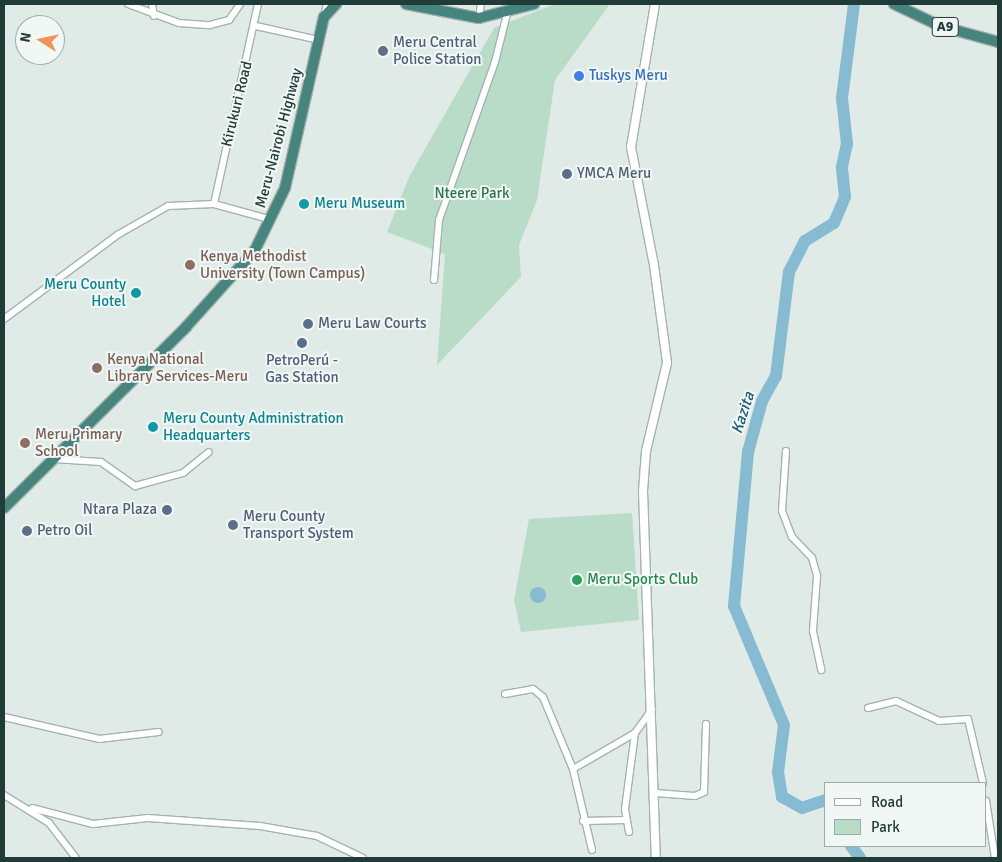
<!DOCTYPE html>
<meta charset="utf-8">
<style>
body{margin:0}
#map{position:relative;width:1002px;height:862px;overflow:hidden;background:#e0ebe7;font-family:Signika,sans-serif}
div>[style]{position:absolute}
[style*='--x']{left:calc(var(--x)*1px);top:calc(var(--y)*1px);width:calc(var(--w)*1px);rotate:calc(var(--a)*1deg)}
.green>*{inset:0;background:#b8dcc7}
.water>*{inset:0;background:#87bbd1}
.round{border-radius:50%}
.river>*{height:12px;margin:-6px;padding:0 6px;transform-origin:6px;border-radius:6px;background:#87bbd1}
.roads{filter:drop-shadow(1px 0 #a3b3af) drop-shadow(-1px 0 #a3b3af) drop-shadow(0 1px #a3b3af) drop-shadow(0 -1px #a3b3af)}
.minor>*{height:6px;margin:-3px;padding:0 3px;transform-origin:3px;border-radius:3px;background:#fff}
.tertiary>*{height:8px;margin:-4px;padding:0 4px;transform-origin:4px;border-radius:4px;background:#fff}
.trunk>*{height:10px;margin:-5px;padding:0 5px;transform-origin:5px;border-radius:5px;background:#48847e}
.dots>*{width:14px;height:14px;translate:-50% -50%;box-sizing:border-box;border:2px solid #f0f7f5;border-radius:50%}
span{translate:-50% -50%;white-space:nowrap;text-align:center;line-height:1.15;-webkit-text-stroke:4px #f0f7f5;paint-order:stroke}
.shield-label span{padding:1px 4px;background:#f0f7f5;border:1px solid;border-radius:4px;-webkit-text-stroke-width:0}
.shield-label{font-size:14px;color:#203b38;font-weight:700}
.service-label{font-size:15px;color:#4e5e75}
.left{translate:0 -50%;text-align:left}
.right{translate:-100% -50%;text-align:right}
.shop-label{font-size:15px;color:#366cbe}
.street-label{font-size:15px;color:#203b38}
.park-label{font-size:15px;color:#2a7250}
.culture-label{font-size:15px;color:#0d838f}
.education-label{font-size:15px;color:#785e54}
.leisure-label{font-size:15px;color:#27864d}
.water-label{font-size:16px;color:#1a5b77;font-style:italic}
.frame{position:absolute;inset:0;border:5px solid #203b38;pointer-events:none}
.legend{position:absolute;left:824px;top:782px;width:162px;height:65px;box-sizing:border-box;background:#f0f7f5;border:1px solid #9daca9;margin:0;padding:6px 9px;list-style:none;font-size:15px;color:#203b38}
.legend li{display:flex;align-items:center;gap:10px;height:25px}
.legend b{width:25px;border:1px solid #9daca9}
.north{position:absolute;left:15px;top:15px;width:50px;height:50px;box-sizing:border-box;background:#f0f7f5;border:1px solid #9daca9;border-radius:50%;rotate:280deg;font-size:14px;font-weight:700;line-height:20px;text-align:center;color:#203b38}
.north::after{content:'';display:block;margin:auto;width:18px;height:22px;background:#f39256;clip-path:polygon(50% 0,100% 100%,50% 72%,0 100%)}
</style>
<div id="map">
<div class="green">
<div style="clip-path:polygon(555px 4px,610px 4px,555px 80px,537px 200px,519px 245px,521px 277px,437px 365px,445px 254px,387px 232px,409px 177px,494px 28px)"></div>
<div style="clip-path:polygon(632px 513px,639px 620px,521px 632px,514px 600px,529px 519px)"></div>
</div>
<div class="water">
<div class="round" style="left:530px;top:587px;width:16px;height:16px"></div>
</div>
<div class="river">
<div style="--x:826;--y:800;--w:25;--a:162"></div>
<div style="--x:802;--y:808;--w:23;--a:-151"></div>
<div style="--x:782;--y:797;--w:25;--a:-99"></div>
<div style="--x:778;--y:772;--w:47;--a:-82.7"></div>
<div style="--x:784;--y:725;--w:129;--a:-112.8"></div>
<div style="--x:734;--y:606;--w:155;--a:-84.8"></div>
<div style="--x:748;--y:452;--w:53;--a:-74.6"></div>
<div style="--x:762;--y:401;--w:29;--a:-61"></div>
<div style="--x:776;--y:376;--w:105;--a:-82.9"></div>
<div style="--x:789;--y:272;--w:35;--a:-63"></div>
<div style="--x:805;--y:241;--w:34;--a:-32"></div>
<div style="--x:834;--y:223;--w:28;--a:-67"></div>
<div style="--x:845;--y:197;--w:30;--a:-96"></div>
<div style="--x:842;--y:167;--w:24;--a:-78"></div>
<div style="--x:847;--y:144;--w:46;--a:-96.2"></div>
<div style="--x:842;--y:98;--w:95;--a:-82.7"></div>
<div style="--x:851;--y:846;--w:15;--a:53"></div>
</div>
<div class="roads">
<div class="minor">
<div style="--x:128;--y:4;--w:54;--a:20.4"></div>
<div style="--x:179;--y:23;--w:31;--a:4"></div>
<div style="--x:210;--y:25;--w:20;--a:-15"></div>
<div style="--x:229;--y:20;--w:19;--a:-55"></div>
<div style="--x:152;--y:4;--w:12;--a:81"></div>
<div style="--x:324;--y:16;--w:12;--a:-76"></div>
<div style="--x:479;--y:18;--w:14;--a:-82"></div>
<div style="--x:256;--y:26;--w:65;--a:12.5"></div>
<div style="--x:214;--y:204;--w:205;--a:-77.6"></div>
<div style="--x:434;--y:280;--w:60;--a:-85.2"></div>
<div style="--x:439;--y:220;--w:168;--a:-70.5"></div>
<div style="--x:495;--y:62;--w:49;--a:-76"></div>
<div style="--x:4;--y:319;--w:143;--a:-36.5"></div>
<div style="--x:119;--y:234;--w:56;--a:-29.7"></div>
<div style="--x:168;--y:206;--w:46;--a:-2.5"></div>
<div style="--x:214;--y:204;--w:60;--a:15.4"></div>
<div style="--x:786;--y:451;--w:60;--a:93.8"></div>
<div style="--x:782;--y:511;--w:28;--a:69"></div>
<div style="--x:792;--y:537;--w:29;--a:46"></div>
<div style="--x:812;--y:558;--w:19;--a:74"></div>
<div style="--x:817;--y:576;--w:55;--a:94.2"></div>
<div style="--x:813;--y:631;--w:40;--a:78"></div>
<div style="--x:54;--y:459;--w:47;--a:3.7"></div>
<div style="--x:101;--y:462;--w:42;--a:35.2"></div>
<div style="--x:135;--y:486;--w:50;--a:-15.2"></div>
<div style="--x:183;--y:473;--w:33;--a:-39"></div>
<div style="--x:505;--y:694;--w:28;--a:-10"></div>
<div style="--x:533;--y:689;--w:13;--a:39"></div>
<div style="--x:543;--y:697;--w:78;--a:67.4"></div>
<div style="--x:868;--y:708;--w:29;--a:-14"></div>
<div style="--x:896;--y:701;--w:47;--a:24.9"></div>
<div style="--x:939;--y:721;--w:29;--a:-4"></div>
<div style="--x:968;--y:719;--w:66;--a:76.8"></div>
<div style="--x:4;--y:717;--w:98;--a:13"></div>
<div style="--x:99;--y:739;--w:60;--a:-6.7"></div>
<div style="--x:655;--y:793;--w:40;--a:4.3"></div>
<div style="--x:695;--y:796;--w:10;--a:-24"></div>
<div style="--x:704;--y:792;--w:68;--a:-88.3"></div>
<div style="--x:4;--y:795;--w:53;--a:31.9"></div>
<div style="--x:49;--y:823;--w:44;--a:52.4"></div>
<div style="--x:986;--y:801;--w:58;--a:81"></div>
<div style="--x:32;--y:808;--w:63;--a:14.7"></div>
<div style="--x:93;--y:824;--w:55;--a:-6.2"></div>
<div style="--x:148;--y:818;--w:112;--a:4.1"></div>
<div style="--x:260;--y:826;--w:58;--a:10"></div>
<div style="--x:317;--y:836;--w:51;--a:25.6"></div>
<div style="--x:583;--y:821;--w:43;--a:-1.3"></div>
<div style="--x:629;--y:832;--w:23;--a:-100"></div>
<div style="--x:625;--y:809;--w:77;--a:-82.5"></div>
<div style="--x:592;--y:850;--w:83;--a:-103.2"></div>
<div style="--x:573;--y:769;--w:72;--a:-30.1"></div>
<div style="--x:635;--y:733;--w:29;--a:-54"></div>
</div>
<div class="tertiary">
<div style="--x:655;--y:4;--w:145;--a:99.5"></div>
<div style="--x:631;--y:147;--w:120;--a:79"></div>
<div style="--x:654;--y:265;--w:99;--a:82.4"></div>
<div style="--x:667;--y:363;--w:90;--a:103.4"></div>
<div style="--x:646;--y:451;--w:40;--a:94.3"></div>
<div style="--x:643;--y:491;--w:367;--a:88"></div>
</div>
<div class="trunk">
<div style="--x:406;--y:4;--w:74;--a:10.9"></div>
<div style="--x:479;--y:18;--w:57;--a:-14.3"></div>
<div style="--x:894;--y:4;--w:51;--a:25.6"></div>
<div style="--x:940;--y:26;--w:60;--a:15.4"></div>
<div style="--x:4;--y:508;--w:257;--a:-44.8"></div>
<div style="--x:186;--y:327;--w:103;--a:-48.1"></div>
<div style="--x:255;--y:250;--w:69;--a:-64.2"></div>
<div style="--x:285;--y:188;--w:175;--a:-77.2"></div>
<div style="--x:324;--y:17;--w:18;--a:-47"></div>
</div>
</div>
<div class="dots">
<div style="left:383px;top:51px;background:#5c6f8a"></div>
<div style="left:579px;top:76px;background:#3f7fe0"></div>
<div style="left:567px;top:174px;background:#5c6f8a"></div>
<div style="left:304px;top:204px;background:#0f9aa8"></div>
<div style="left:190px;top:265px;background:#8d6e63"></div>
<div style="left:136px;top:293px;background:#0f9aa8"></div>
<div style="left:308px;top:324px;background:#5c6f8a"></div>
<div style="left:302px;top:343px;background:#5c6f8a"></div>
<div style="left:97px;top:368px;background:#8d6e63"></div>
<div style="left:153px;top:427px;background:#0f9aa8"></div>
<div style="left:25px;top:443px;background:#8d6e63"></div>
<div style="left:167px;top:510px;background:#5c6f8a"></div>
<div style="left:233px;top:525px;background:#5c6f8a"></div>
<div style="left:27px;top:531px;background:#5c6f8a"></div>
<div style="left:577px;top:580px;background:#2e9e5b"></div>
</div>
<div class="shield-label">
<span style="left:945px;top:27px">A9</span>
</div>
<div class="service-label">
<span class="left" style="left:393px;top:51px">Meru Central<br>Police Station</span>
<span class="left" style="left:577px;top:174px">YMCA Meru</span>
<span class="left" style="left:318px;top:324px">Meru Law Courts</span>
<span style="left:302px;top:369px">PetroPerú -<br>Gas Station</span>
<span class="right" style="left:157px;top:510px">Ntara Plaza</span>
<span class="left" style="left:243px;top:525px">Meru County<br>Transport System</span>
<span class="left" style="left:37px;top:531px">Petro Oil</span>
</div>
<div class="shop-label">
<span class="left" style="left:589px;top:76px">Tuskys Meru</span>
</div>
<div class="street-label">
<span style="left:237px;top:104px;rotate:-76deg">Kirukuri Road</span>
<span style="left:279px;top:138px;rotate:-75deg">Meru-Nairobi Highway</span>
</div>
<div class="park-label">
<span style="left:472px;top:194px">Nteere Park</span>
</div>
<div class="culture-label">
<span class="left" style="left:314px;top:204px">Meru Museum</span>
<span class="right" style="left:126px;top:293px">Meru County<br>Hotel</span>
<span class="left" style="left:163px;top:427px">Meru County Administration<br>Headquarters</span>
</div>
<div class="education-label">
<span class="left" style="left:200px;top:265px">Kenya Methodist<br>University (Town Campus)</span>
<span class="left" style="left:107px;top:368px">Kenya National<br>Library Services-Meru</span>
<span class="left" style="left:35px;top:443px">Meru Primary<br>School</span>
</div>
<div class="leisure-label">
<span class="left" style="left:587px;top:580px">Meru Sports Club</span>
</div>
<div class="water-label">
<span style="left:743px;top:413px;rotate:-72deg">Kazita</span>
</div>
<div class="frame"></div>
<ul class="legend">
<li><b style="height:6px;background:#fff"></b>Road</li>
<li><b style="height:14px;background:#b8dcc7"></b>Park</li>
</ul>
<div class="north">N</div>
</div>
